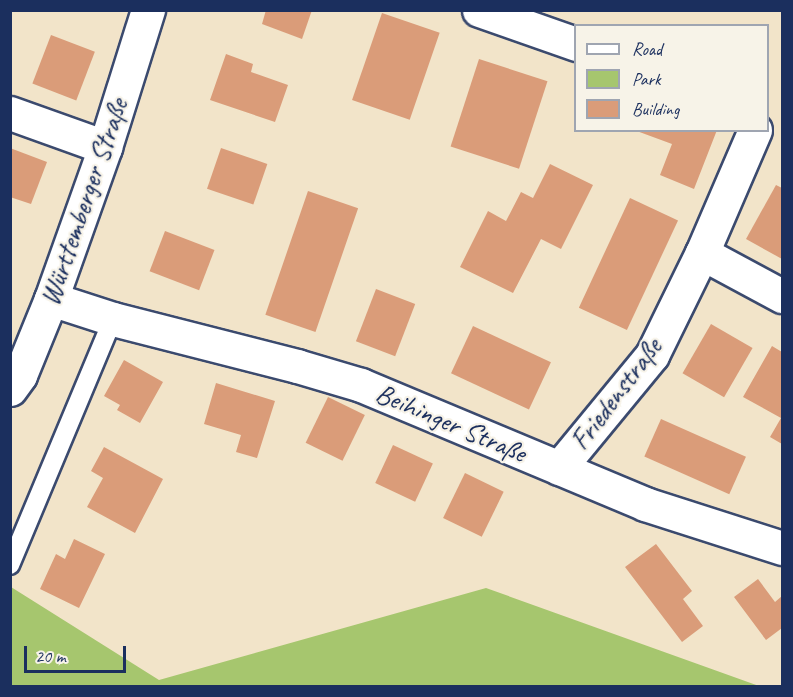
<!DOCTYPE html>
<meta charset="utf-8">
<style>
body{margin:0}
#map{position:relative;width:793px;height:697px;overflow:hidden;background:#f2e4c9;font-family:Caveat,sans-serif}
div>[style]{position:absolute}
[style*='--x']{left:calc(var(--x)*1px);top:calc(var(--y)*1px);width:calc(var(--w)*1px);rotate:calc(var(--a)*1deg)}
.green>*{inset:0;background:#a6c66e}
.building>*{inset:0;background:#da9c79;transform-origin:0 0}
.roads{filter:drop-shadow(2px 0 #3b4a6e) drop-shadow(-2px 0 #3b4a6e) drop-shadow(0 2px #3b4a6e) drop-shadow(0 -2px #3b4a6e)}
.lane>*{height:18px;margin:-9px;padding:0 9px;transform-origin:9px;border-radius:9px;background:#fff}
.street>*{height:33px;margin:-16.5px;padding:0 16.5px;transform-origin:16.5px;border-radius:16.5px;background:#fff}
span{translate:-50% -50%;white-space:nowrap;text-align:center;line-height:1.15;-webkit-text-stroke:4.5px #f7f3e8;paint-order:stroke}
.street-label{font-size:28px;color:#1b2f5e}
.frame{position:absolute;inset:0;border:12px solid #1b2f5e;pointer-events:none}
.legend{position:absolute;left:574px;top:24px;width:195px;height:108px;box-sizing:border-box;background:#f7f3e8;border:2px solid #9fa5b1;margin:0;padding:8px 10px;list-style:none;font-size:18px;color:#1b2f5e}
.legend li{display:flex;align-items:center;gap:12px;height:30px}
.legend b{width:30px;border:2px solid #9fa5b1}
.scale{position:absolute;left:24px;top:646px;width:102px;height:27px;box-sizing:border-box;border:3px solid #1b2f5e;border-top:0;padding-left:8px;font-size:18px;line-height:21px;white-space:nowrap;color:#1b2f5e;-webkit-text-stroke:4px #f7f3e8;paint-order:stroke}
</style>
<div id="map">
<div class="green">
<div style="clip-path:polygon(11px 587px,159px 680px,486px 588px,759px 686px,11px 686px)"></div>
</div>
<div class="building">
<div style="clip-path:polygon(266px 10px,312px 10px,302px 39px,262px 24px)"></div>
<div style="left:382px;top:13px;width:61px;height:92px;rotate:19deg"></div>
<div style="left:51px;top:35px;width:47px;height:52px;rotate:21deg"></div>
<div style="clip-path:polygon(226px 54px,253px 64px,251px 72px,288px 85px,275px 122px,210px 100px)"></div>
<div style="left:479px;top:59px;width:72px;height:92px;rotate:18deg"></div>
<div style="clip-path:polygon(634px 130px,717px 130px,694px 189px,660px 175px,672px 144px)"></div>
<div style="clip-path:polygon(10px 148px,47px 162px,31px 204px,10px 197px)"></div>
<div style="left:221px;top:148px;width:49px;height:43px;rotate:19deg"></div>
<div style="clip-path:polygon(550px 164px,593px 185px,561px 249px,541px 239px,513px 293px,460px 267px,488px 211px,506px 221px,521px 192px,533px 198px)"></div>
<div style="clip-path:polygon(776px 185px,782px 188px,782px 259px,746px 239px)"></div>
<div style="left:308px;top:191px;width:53px;height:131px;rotate:19deg"></div>
<div style="left:630px;top:198px;width:53px;height:121px;rotate:25deg"></div>
<div style="left:165px;top:231px;width:53px;height:43px;rotate:21deg"></div>
<div style="left:376px;top:289px;width:42px;height:56px;rotate:21deg"></div>
<div style="left:711px;top:324px;width:48px;height:57px;rotate:30deg"></div>
<div style="left:473px;top:326px;width:86px;height:52px;rotate:25deg"></div>
<div style="clip-path:polygon(772px 346px,782px 352px,782px 444px,770px 437px,781px 418px,743px 397px)"></div>
<div style="clip-path:polygon(124px 360px,163px 382px,140px 423px,117px 410px,120px 405px,104px 396px)"></div>
<div style="clip-path:polygon(216px 383px,275px 401px,257px 458px,236px 452px,241px 435px,204px 424px)"></div>
<div style="left:328px;top:397px;width:41px;height:51px;rotate:26deg"></div>
<div style="left:661px;top:419px;width:93px;height:41px;rotate:24deg"></div>
<div style="left:393px;top:445px;width:44px;height:42px;rotate:25deg"></div>
<div style="clip-path:polygon(104px 447px,163px 479px,135px 533px,87px 507px,103px 478px,91px 471px)"></div>
<div style="left:465px;top:473px;width:43px;height:50px;rotate:26deg"></div>
<div style="clip-path:polygon(74px 539px,105px 554px,79px 608px,40px 589px,56px 554px,65px 559px)"></div>
<div style="clip-path:polygon(656px 544px,692px 591px,683px 599px,703px 626px,682px 642px,625px 567px)"></div>
<div style="clip-path:polygon(758px 579px,775px 602px,782px 596px,782px 628px,766px 640px,734px 597px)"></div>
</div>
<div class="roads">
<div class="lane">
<div style="--x:10;--y:565;--w:267;--a:-67.3"></div>
</div>
<div class="street">
<div style="--x:479;--y:10;--w:103;--a:19.3"></div>
<div style="--x:10;--y:113;--w:101;--a:19.7"></div>
<div style="--x:702;--y:253;--w:91;--a:28.3"></div>
<div style="--x:51;--y:299;--w:65;--a:17.9"></div>
<div style="--x:113;--y:319;--w:190;--a:14.3"></div>
<div style="--x:297;--y:366;--w:67;--a:16.5"></div>
<div style="--x:361;--y:385;--w:308;--a:22.7"></div>
<div style="--x:645;--y:504;--w:144;--a:17.8"></div>
<div style="--x:10;--y:389;--w:17;--a:-54"></div>
<div style="--x:20;--y:375;--w:82;--a:-67.8"></div>
<div style="--x:51;--y:299;--w:161;--a:-70.4"></div>
<div style="--x:105;--y:147;--w:144;--a:-72.6"></div>
<div style="--x:559;--y:468;--w:146;--a:-50.5"></div>
<div style="--x:652;--y:355;--w:114;--a:-63.9"></div>
<div style="--x:702;--y:253;--w:134;--a:-66.7"></div>
</div>
</div>
<div class="street-label">
<span style="left:84px;top:202px;rotate:-71deg">Württemberger Straße</span>
<span style="left:616px;top:394px;rotate:-53deg">Friedenstraße</span>
<span style="left:451px;top:423px;rotate:23deg">Beihinger Straße</span>
</div>
<div class="frame"></div>
<ul class="legend">
<li><b style="height:8px;background:#fff"></b>Road</li>
<li><b style="height:16px;background:#a6c66e"></b>Park</li>
<li><b style="height:16px;background:#da9c79"></b>Building</li>
</ul>
<div class="scale">20 m</div>
</div>
